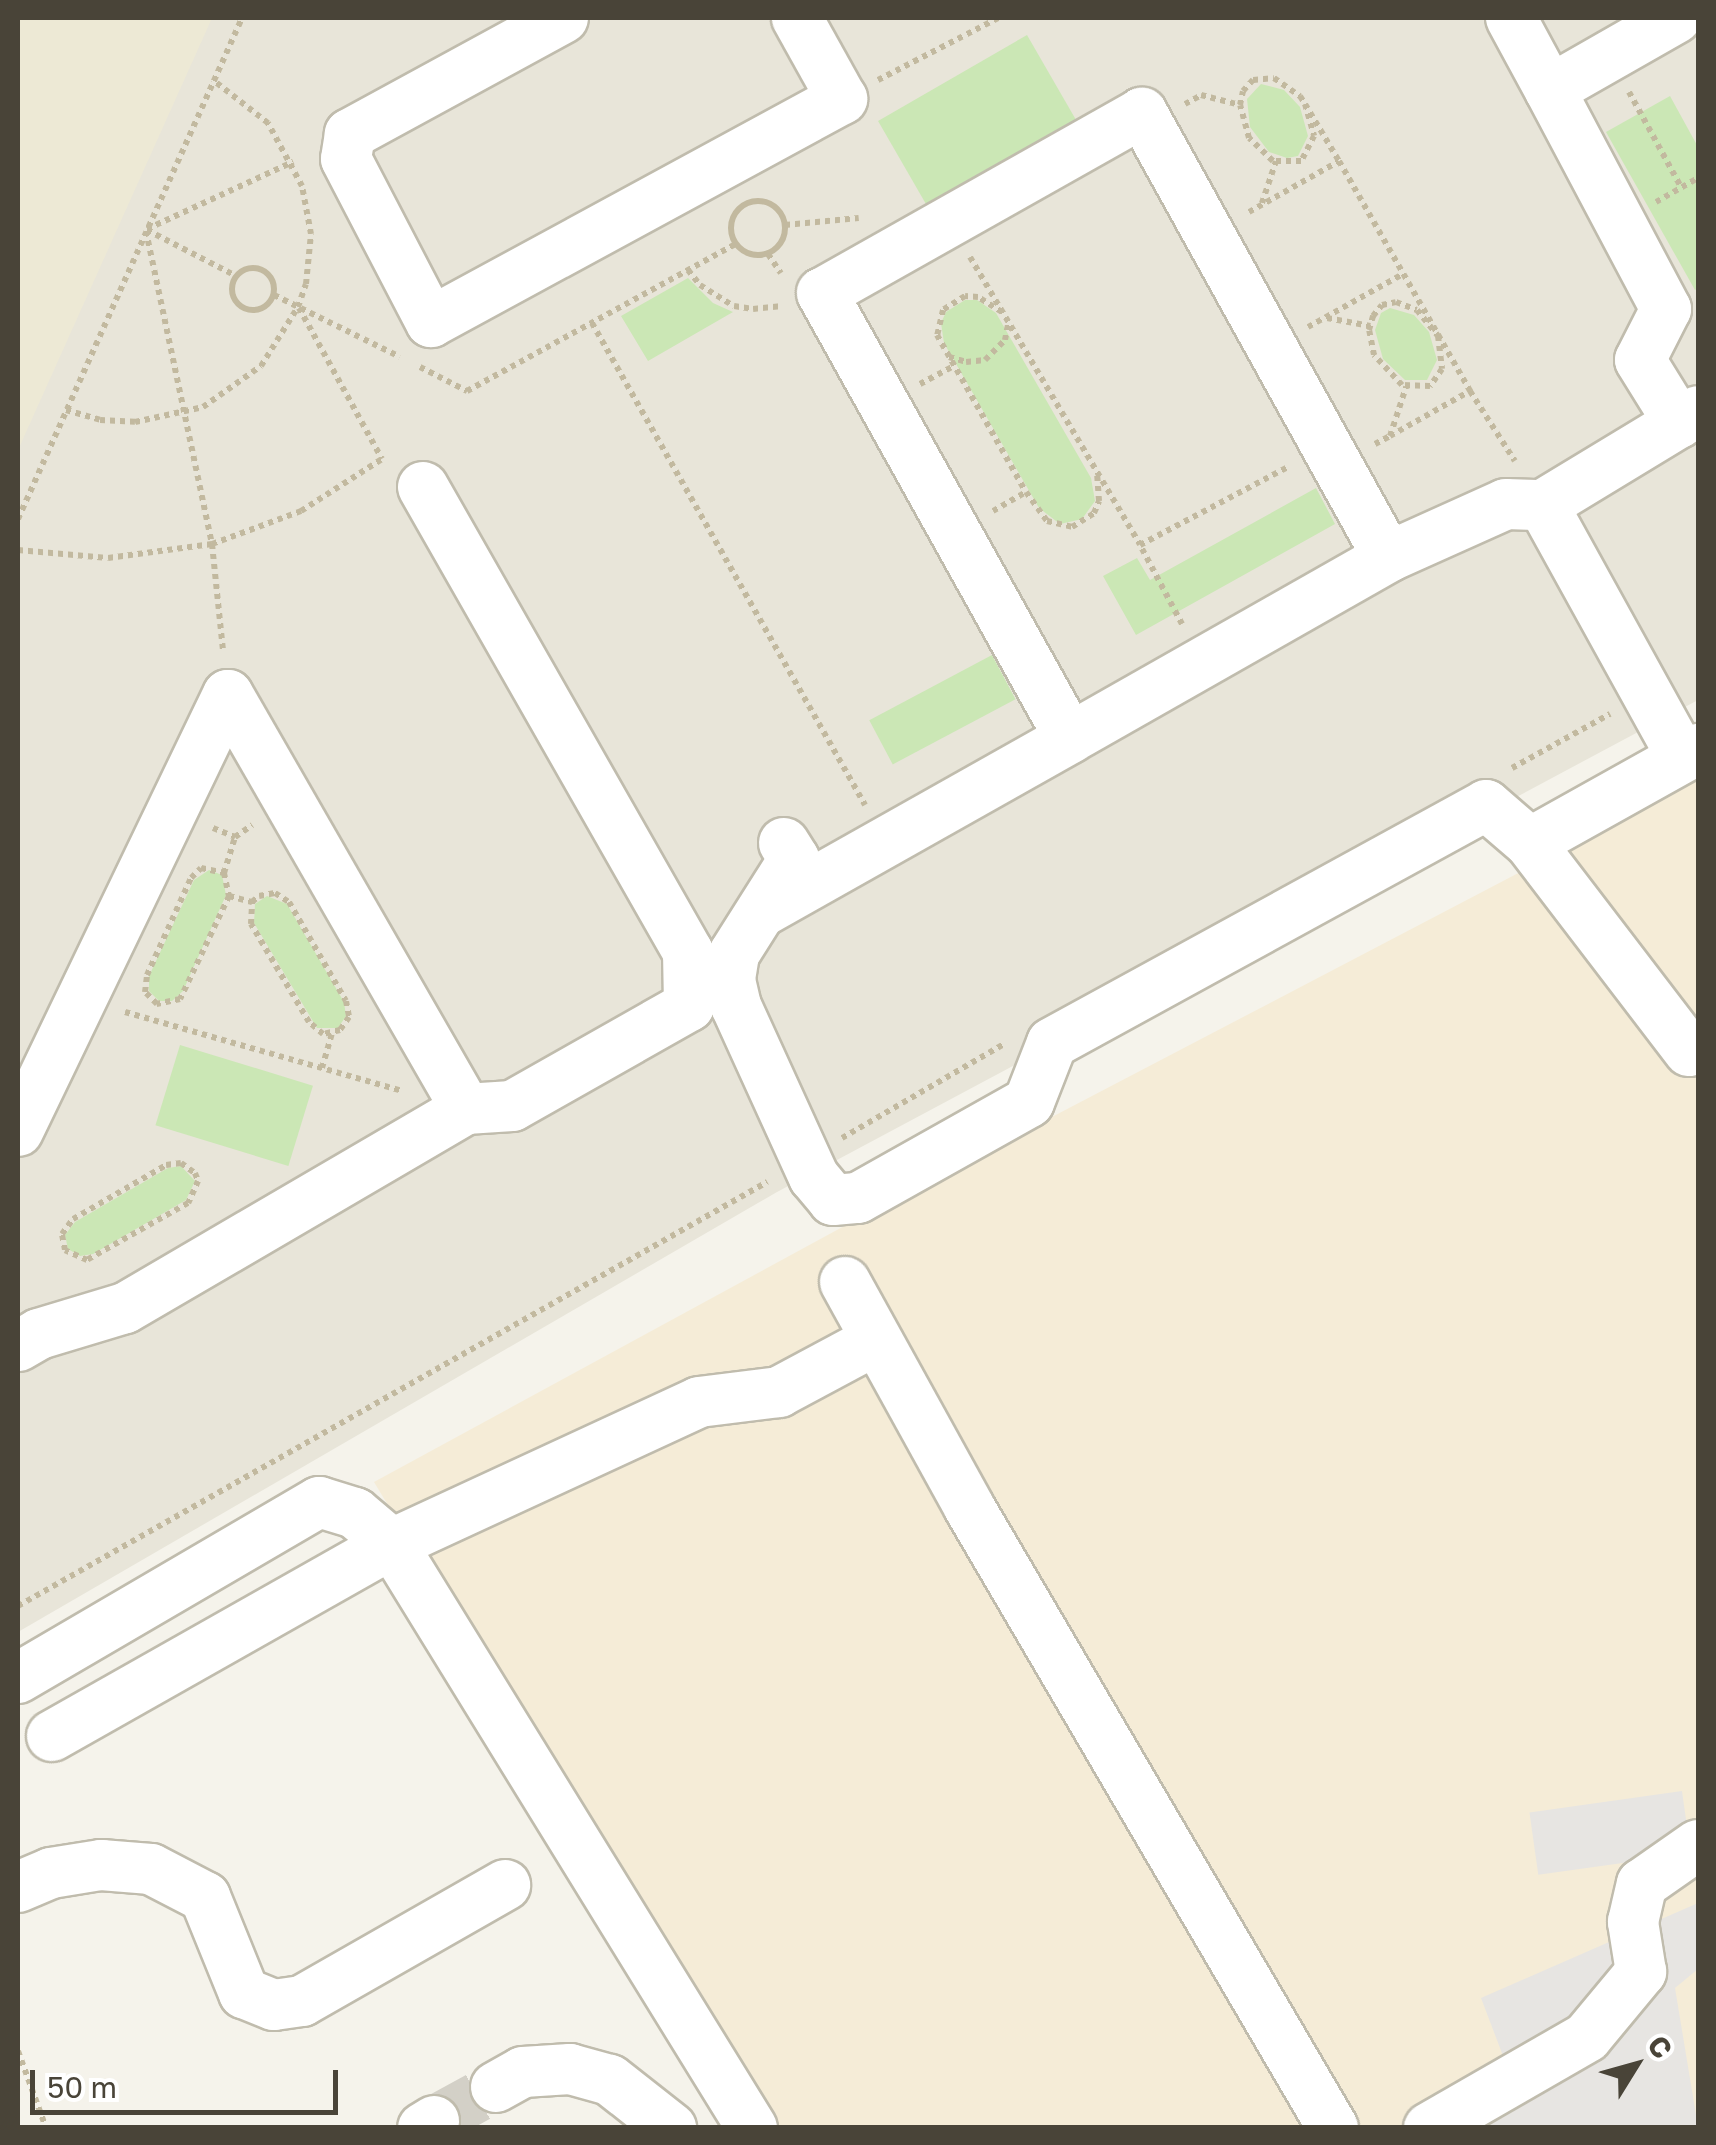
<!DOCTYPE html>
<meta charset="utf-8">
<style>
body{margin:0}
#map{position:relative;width:1716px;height:2145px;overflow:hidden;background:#f5f3eb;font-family:"Golos Text",sans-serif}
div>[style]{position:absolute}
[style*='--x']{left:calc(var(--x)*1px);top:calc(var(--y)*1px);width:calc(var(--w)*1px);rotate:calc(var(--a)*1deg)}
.residential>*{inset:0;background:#e8e5d9}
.commercial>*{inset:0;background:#f5ecd7}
.education>*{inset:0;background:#ede9d5}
.green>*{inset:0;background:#cbe7b5;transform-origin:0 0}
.parking>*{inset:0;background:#e7e5e2;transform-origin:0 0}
.minor-tunnel>*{height:50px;margin-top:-25px;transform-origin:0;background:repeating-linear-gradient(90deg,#d3d0c7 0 50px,transparent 0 75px)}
.path>*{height:6px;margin-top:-3px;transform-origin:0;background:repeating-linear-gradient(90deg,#c2b99f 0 5px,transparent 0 10px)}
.path>.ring{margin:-3px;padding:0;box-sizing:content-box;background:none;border:6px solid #c2b99f;border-radius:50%}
.roads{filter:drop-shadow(2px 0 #c0bcad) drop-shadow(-2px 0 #c0bcad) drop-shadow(0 2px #c0bcad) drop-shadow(0 -2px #c0bcad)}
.minor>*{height:50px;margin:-25px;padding:0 25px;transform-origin:25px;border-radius:25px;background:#fff}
span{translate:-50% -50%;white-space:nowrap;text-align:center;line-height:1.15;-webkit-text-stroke:8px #fff;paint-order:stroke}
.frame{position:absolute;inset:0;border:20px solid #494438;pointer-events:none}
.north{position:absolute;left:1586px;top:2015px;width:100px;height:100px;-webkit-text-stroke:8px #fff;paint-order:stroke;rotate:53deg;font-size:28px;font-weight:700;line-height:40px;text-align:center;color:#494438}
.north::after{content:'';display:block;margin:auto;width:35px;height:45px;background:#494438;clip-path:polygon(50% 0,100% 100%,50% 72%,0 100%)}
.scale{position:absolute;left:30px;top:2070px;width:308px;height:45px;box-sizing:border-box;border:5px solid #494438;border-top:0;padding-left:12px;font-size:30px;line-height:35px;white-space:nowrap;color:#494438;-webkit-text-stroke:8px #fff;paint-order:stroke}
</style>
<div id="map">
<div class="residential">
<div style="clip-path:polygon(18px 18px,1698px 18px,1698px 700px,777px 1192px,18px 1632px)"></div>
</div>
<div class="commercial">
<div style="clip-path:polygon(1698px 779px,1698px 2127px,763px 2127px,374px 1482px,859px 1218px)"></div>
</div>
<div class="education">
<div style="clip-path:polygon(18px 18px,212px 18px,18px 450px)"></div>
</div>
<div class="green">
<div style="left:1027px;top:35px;width:99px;height:172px;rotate:60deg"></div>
<div style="clip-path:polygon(1261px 84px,1284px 90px,1300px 107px,1308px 136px,1298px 156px,1287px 158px,1269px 152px,1250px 127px,1247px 99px)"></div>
<div style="clip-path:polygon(1670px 96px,1698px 147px,1698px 288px,1695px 290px,1606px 132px)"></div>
<div style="clip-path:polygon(688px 278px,713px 303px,733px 312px,648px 361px,621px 316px)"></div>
<div style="clip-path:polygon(965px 300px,977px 300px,996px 313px,1091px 478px,1095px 501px,1082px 519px,1060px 524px,1039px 508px,944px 343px,941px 323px,946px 312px)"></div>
<div style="clip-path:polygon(1390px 308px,1414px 315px,1429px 332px,1437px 360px,1427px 380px,1405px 380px,1383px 359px,1375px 330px,1381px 313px)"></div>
<div style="clip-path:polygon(1316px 488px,1335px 524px,1136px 635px,1103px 576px,1137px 558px,1150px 580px)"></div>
<div style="left:992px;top:655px;width:50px;height:139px;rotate:62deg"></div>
<div style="clip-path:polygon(209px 870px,222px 875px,226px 895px,183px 991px,172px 1001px,159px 1001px,149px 991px,149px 976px,194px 880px)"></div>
<div style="clip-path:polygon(267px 896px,287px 904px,344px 1002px,346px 1016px,338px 1028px,317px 1028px,254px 923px,255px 904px)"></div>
<div style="left:180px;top:1045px;width:139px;height:84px;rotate:17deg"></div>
<div style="clip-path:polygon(181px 1166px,195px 1181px,186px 1200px,93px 1254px,80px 1256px,68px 1249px,65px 1235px,75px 1222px,168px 1168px)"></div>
</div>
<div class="parking">
<div style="left:1682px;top:1791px;width:63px;height:154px;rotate:82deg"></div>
<div style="clip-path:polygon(1698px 1903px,1698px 1969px,1675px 1988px,1698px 2127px,1473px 2128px,1519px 2098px,1481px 1998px)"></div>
</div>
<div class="minor-tunnel">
<div style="--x:434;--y:2121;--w:71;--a:-28.7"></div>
</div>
<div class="path">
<div style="--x:878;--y:80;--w:135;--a:-27.3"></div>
<div style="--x:1629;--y:92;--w:108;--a:61.3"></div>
<div style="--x:1185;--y:104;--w:18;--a:-29"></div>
<div style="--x:1201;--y:95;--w:40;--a:14.4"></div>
<div style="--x:1305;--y:104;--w:33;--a:74"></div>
<div style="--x:1314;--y:136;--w:28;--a:117"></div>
<div style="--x:1301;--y:161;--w:28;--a:180"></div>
<div style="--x:1273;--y:161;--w:33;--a:-136"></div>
<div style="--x:1249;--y:138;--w:34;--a:-105"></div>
<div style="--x:1240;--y:105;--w:14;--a:-78"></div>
<div style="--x:1243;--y:91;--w:15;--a:-48"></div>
<div style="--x:1253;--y:80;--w:21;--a:-5"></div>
<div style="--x:1274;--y:78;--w:32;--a:35"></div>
<div style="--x:1300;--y:96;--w:9;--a:58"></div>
<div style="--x:1305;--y:104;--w:66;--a:59.2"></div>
<div style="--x:1339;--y:161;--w:265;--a:60.3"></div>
<div style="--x:1470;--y:391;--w:83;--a:57.3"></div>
<div class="ring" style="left:731px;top:201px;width:48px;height:48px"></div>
<div style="--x:1656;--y:202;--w:48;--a:-29.7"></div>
<div style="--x:1262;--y:203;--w:44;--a:-71.6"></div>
<div style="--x:1249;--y:212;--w:103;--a:-29.5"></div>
<div style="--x:785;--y:225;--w:74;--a:-5.4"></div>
<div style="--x:147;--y:229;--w:161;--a:-24.7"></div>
<div style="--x:147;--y:230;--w:100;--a:27.3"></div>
<div style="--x:146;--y:231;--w:320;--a:78.1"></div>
<div style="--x:212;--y:544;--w:108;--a:84.1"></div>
<div style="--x:768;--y:254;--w:23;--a:56"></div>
<div style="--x:970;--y:257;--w:334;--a:59.4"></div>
<div class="ring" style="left:232px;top:268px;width:36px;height:36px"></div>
<div style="--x:688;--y:270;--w:19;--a:51"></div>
<div style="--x:700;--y:285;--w:40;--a:32"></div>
<div style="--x:734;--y:306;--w:19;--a:9"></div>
<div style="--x:753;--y:309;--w:27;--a:-6"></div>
<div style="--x:274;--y:295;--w:140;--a:26.2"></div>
<div style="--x:1396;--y:302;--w:22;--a:21"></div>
<div style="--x:1417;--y:310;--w:33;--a:51"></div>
<div style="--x:1438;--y:336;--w:33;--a:83"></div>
<div style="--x:1442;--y:369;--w:21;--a:125"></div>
<div style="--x:1430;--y:386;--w:28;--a:-178"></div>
<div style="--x:1402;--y:385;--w:41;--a:-133"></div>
<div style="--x:1374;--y:355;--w:25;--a:-101"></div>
<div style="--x:1369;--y:330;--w:15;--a:-74"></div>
<div style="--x:1373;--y:316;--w:14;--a:-51"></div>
<div style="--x:1382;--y:305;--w:14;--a:-12"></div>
<div style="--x:299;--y:308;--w:172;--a:61.2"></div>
<div style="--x:1002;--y:312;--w:28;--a:-148"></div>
<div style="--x:978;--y:297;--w:13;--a:-176"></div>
<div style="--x:965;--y:296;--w:26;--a:148"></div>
<div style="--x:943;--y:310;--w:26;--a:103"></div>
<div style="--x:937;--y:335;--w:180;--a:60.5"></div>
<div style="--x:1026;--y:492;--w:36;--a:54"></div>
<div style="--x:1047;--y:521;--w:26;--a:13"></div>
<div style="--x:1072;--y:527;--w:26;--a:-32"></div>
<div style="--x:1094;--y:513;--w:13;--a:-67"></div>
<div style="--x:1099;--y:501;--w:27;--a:-94"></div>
<div style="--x:1327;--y:318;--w:44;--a:10.5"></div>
<div style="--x:592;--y:323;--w:554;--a:60.47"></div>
<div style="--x:1308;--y:327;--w:109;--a:-29.2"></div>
<div style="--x:949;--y:357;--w:18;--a:16"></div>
<div style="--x:966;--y:362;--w:19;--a:-6"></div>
<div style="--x:985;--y:360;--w:28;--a:-45"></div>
<div style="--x:1005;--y:340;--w:16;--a:-79"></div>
<div style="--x:420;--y:367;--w:53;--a:27.1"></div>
<div style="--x:467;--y:391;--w:306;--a:-28.7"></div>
<div style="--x:920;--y:384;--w:38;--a:-28"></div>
<div style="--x:66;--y:410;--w:35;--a:16"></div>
<div style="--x:100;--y:420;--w:35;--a:3"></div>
<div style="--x:135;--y:422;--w:70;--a:-12.4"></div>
<div style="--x:203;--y:407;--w:71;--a:-35.3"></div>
<div style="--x:261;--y:366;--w:70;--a:-57.9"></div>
<div style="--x:298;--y:307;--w:24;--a:-71"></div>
<div style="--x:306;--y:284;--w:50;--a:-84.3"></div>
<div style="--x:311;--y:234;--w:49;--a:-100.6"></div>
<div style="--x:302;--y:186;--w:72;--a:-118.4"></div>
<div style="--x:268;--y:123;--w:70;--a:-142"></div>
<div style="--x:1390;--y:436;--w:92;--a:-29.4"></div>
<div style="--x:1375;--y:444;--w:17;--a:-28"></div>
<div style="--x:1390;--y:436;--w:52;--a:-71.9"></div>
<div style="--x:993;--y:511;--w:38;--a:-30"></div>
<div style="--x:18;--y:519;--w:549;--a:-65.91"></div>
<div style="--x:18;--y:550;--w:90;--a:5.1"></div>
<div style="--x:108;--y:558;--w:105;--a:-7.7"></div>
<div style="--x:212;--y:544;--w:95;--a:-20.3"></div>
<div style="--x:301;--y:511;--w:96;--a:-32.7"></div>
<div style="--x:1182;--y:624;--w:89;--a:-118"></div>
<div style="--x:1140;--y:545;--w:167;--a:-27.8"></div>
<div style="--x:1512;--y:768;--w:112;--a:-28.9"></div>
<div style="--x:213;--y:828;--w:24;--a:22"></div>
<div style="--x:201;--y:868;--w:24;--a:12"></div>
<div style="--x:224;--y:873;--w:24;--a:78"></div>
<div style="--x:229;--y:896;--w:114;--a:115.4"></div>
<div style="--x:180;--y:999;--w:24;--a:168"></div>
<div style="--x:157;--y:1004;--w:17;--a:-135"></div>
<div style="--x:145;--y:992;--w:17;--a:-83"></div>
<div style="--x:147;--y:975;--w:107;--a:-65.6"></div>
<div style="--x:191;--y:878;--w:14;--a:-45"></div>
<div style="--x:224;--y:873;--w:38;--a:-73"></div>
<div style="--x:235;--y:837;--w:21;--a:-35"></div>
<div style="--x:275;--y:893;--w:17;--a:33"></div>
<div style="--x:289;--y:902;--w:114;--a:60.1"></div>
<div style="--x:346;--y:1001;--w:16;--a:79"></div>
<div style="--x:349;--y:1017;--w:16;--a:125"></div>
<div style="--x:340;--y:1030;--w:17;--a:167"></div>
<div style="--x:323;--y:1034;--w:18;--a:-139"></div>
<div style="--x:309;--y:1022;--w:114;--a:-120.6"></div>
<div style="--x:251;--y:924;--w:22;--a:-87"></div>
<div style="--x:252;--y:902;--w:9;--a:-41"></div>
<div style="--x:259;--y:896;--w:16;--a:-11"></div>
<div style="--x:229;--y:896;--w:24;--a:15"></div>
<div style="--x:125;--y:1012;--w:288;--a:15.9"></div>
<div style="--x:322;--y:1068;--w:35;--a:-74"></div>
<div style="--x:842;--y:1138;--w:187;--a:-30.1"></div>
<div style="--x:181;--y:1163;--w:17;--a:36"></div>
<div style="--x:195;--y:1173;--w:9;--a:69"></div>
<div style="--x:198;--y:1181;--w:24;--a:114"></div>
<div style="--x:188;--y:1203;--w:116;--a:150.6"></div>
<div style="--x:87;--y:1260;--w:24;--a:-156"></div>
<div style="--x:65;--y:1250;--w:16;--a:-101"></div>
<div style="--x:62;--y:1234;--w:19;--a:-54"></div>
<div style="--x:73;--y:1219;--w:108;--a:-30.1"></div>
<div style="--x:166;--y:1165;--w:15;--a:-8"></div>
<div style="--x:18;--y:1606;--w:861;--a:-29.51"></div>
<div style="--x:18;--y:2051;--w:82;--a:70"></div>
</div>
<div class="roads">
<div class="minor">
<div style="--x:563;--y:18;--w:243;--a:151.4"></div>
<div style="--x:350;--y:134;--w:25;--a:99"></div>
<div style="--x:346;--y:159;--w:184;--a:62.5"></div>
<div style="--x:431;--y:322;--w:468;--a:-28.5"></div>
<div style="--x:842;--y:99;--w:93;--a:-119.1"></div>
<div style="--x:1511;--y:18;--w:82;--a:61.6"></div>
<div style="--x:1676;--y:18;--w:145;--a:150.3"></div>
<div style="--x:1550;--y:90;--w:248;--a:62.1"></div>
<div style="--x:1666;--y:309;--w:57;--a:117"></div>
<div style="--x:1640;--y:360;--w:74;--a:58.2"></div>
<div style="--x:423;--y:487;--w:535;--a:60.32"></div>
<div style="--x:688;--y:952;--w:54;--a:88.9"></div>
<div style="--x:689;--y:1006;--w:203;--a:150.5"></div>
<div style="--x:512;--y:1106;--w:46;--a:176.3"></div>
<div style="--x:1388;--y:557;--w:508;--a:-118.99"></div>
<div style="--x:1142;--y:113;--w:367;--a:150.6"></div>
<div style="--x:822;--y:293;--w:509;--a:60.87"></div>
<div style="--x:1070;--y:738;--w:366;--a:-29.6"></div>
<div style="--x:1388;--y:557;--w:129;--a:-24.2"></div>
<div style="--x:1506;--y:504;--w:37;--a:2"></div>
<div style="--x:1682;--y:757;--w:288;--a:-118.9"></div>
<div style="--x:1543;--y:505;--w:181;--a:-31.2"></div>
<div style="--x:784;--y:843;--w:19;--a:58"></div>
<div style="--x:794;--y:859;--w:112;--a:122.3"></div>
<div style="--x:734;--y:954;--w:26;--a:99"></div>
<div style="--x:730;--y:980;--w:27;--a:77"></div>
<div style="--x:736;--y:1006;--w:188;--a:65.5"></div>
<div style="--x:814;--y:1177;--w:30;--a:50"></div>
<div style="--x:833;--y:1200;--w:25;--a:-5"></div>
<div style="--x:858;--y:1198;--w:196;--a:-29.3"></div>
<div style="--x:1029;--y:1102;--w:63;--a:-68.7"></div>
<div style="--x:1052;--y:1043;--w:495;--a:-28.7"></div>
<div style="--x:1486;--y:805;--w:58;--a:40.8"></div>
<div style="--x:765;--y:910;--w:350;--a:-29.4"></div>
<div style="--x:1689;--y:1051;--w:262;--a:-127.4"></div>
<div style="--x:1530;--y:843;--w:193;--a:-29.2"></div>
<div style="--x:18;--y:1131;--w:484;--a:-64.3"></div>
<div style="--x:228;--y:695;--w:478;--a:60.1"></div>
<div style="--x:466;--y:1109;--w:395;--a:149.7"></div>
<div style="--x:125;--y:1308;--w:90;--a:163.2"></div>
<div style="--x:39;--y:1334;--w:24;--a:150"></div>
<div style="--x:845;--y:1282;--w:257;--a:61.1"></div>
<div style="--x:969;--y:1507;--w:720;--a:59.62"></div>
<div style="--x:18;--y:1678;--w:349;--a:-30.3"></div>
<div style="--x:319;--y:1502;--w:38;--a:17"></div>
<div style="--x:355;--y:1513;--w:48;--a:40"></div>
<div style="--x:392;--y:1544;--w:338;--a:-24.8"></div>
<div style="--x:699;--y:1402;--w:81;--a:-7.1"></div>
<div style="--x:779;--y:1392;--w:110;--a:-28.2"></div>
<div style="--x:52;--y:1736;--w:390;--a:-29.5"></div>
<div style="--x:392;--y:1544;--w:686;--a:58.35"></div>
<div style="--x:18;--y:1887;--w:36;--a:-23"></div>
<div style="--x:51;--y:1873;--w:51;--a:-9.1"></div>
<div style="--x:101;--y:1865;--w:50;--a:4.6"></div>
<div style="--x:151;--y:1869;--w:61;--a:27.4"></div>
<div style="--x:205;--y:1897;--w:104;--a:67.9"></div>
<div style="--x:244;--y:1993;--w:32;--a:22"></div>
<div style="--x:274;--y:2005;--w:28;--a:-8"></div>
<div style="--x:302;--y:2001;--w:234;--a:-29.7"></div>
<div style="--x:496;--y:2087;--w:31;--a:-29"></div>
<div style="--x:523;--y:2072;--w:47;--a:-3.7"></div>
<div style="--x:570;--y:2069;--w:41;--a:15.4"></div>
<div style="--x:610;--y:2080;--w:78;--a:38.2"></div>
<div style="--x:423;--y:2128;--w:13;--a:-32"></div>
<div style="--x:1429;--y:2128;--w:182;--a:-29.9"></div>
<div style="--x:1587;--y:2037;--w:85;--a:-50.3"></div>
<div style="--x:1641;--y:1972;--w:51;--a:-99.1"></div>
<div style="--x:1633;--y:1922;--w:39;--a:-77"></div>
<div style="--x:1642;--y:1884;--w:68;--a:-34.9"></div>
</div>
</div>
<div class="frame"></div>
<div class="north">С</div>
<div class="scale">50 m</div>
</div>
